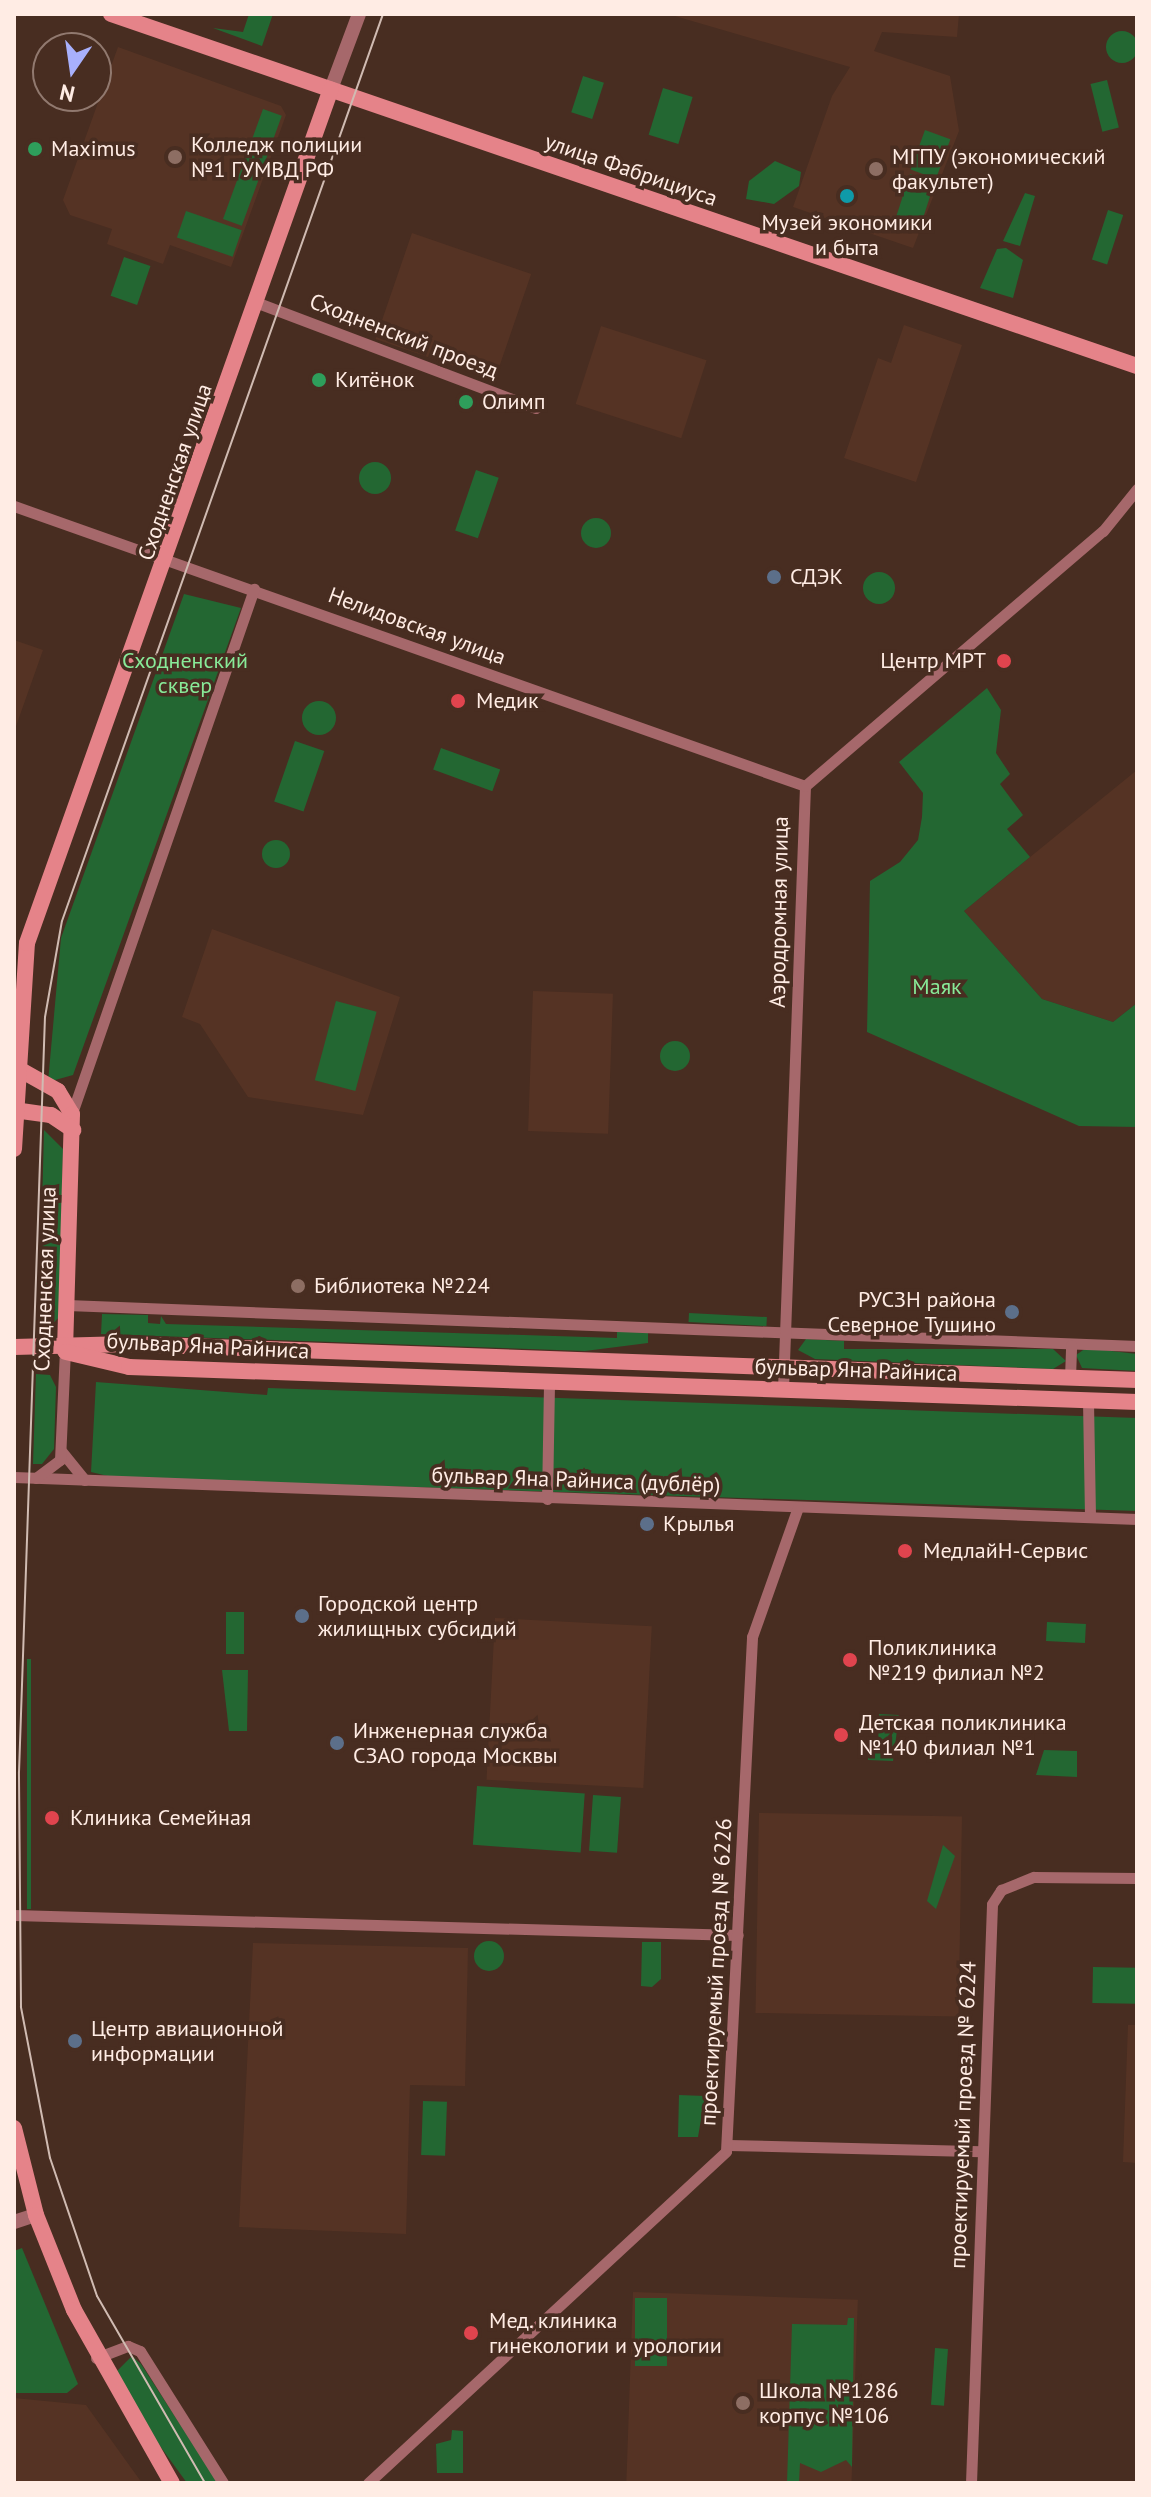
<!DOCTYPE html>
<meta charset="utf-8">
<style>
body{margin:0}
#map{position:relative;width:1151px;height:2497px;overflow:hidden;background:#482d21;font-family:"PT Sans",sans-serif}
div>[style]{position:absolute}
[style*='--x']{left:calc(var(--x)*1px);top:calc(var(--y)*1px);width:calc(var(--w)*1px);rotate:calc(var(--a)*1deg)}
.built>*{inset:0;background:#553324;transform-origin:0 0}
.green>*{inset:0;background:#236732;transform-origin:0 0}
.round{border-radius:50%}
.minor>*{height:11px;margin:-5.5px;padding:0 5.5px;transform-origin:5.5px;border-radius:5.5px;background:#a6686b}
.tertiary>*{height:14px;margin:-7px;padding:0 7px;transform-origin:7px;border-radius:7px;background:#a6686b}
.secondary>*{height:16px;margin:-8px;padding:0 8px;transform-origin:8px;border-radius:8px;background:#e58389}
.tram>*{height:2px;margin:-1px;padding:0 1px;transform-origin:1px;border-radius:1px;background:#d0bbb2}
.dots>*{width:22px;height:22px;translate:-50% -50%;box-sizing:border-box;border:4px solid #482d21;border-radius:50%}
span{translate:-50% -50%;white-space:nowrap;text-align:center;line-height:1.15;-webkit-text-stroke:7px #482d21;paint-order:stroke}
.poi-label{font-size:22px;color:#ffece4}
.left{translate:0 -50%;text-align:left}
.right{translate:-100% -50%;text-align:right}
.street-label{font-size:22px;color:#ffece4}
.park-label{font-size:22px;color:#88ea98}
.frame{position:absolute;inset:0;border:16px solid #ffece4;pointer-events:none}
.north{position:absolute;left:32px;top:32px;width:80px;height:80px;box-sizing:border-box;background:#482d21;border:2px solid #91796f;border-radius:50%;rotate:193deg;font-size:22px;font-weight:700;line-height:32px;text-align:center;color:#ffece4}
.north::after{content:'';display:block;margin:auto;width:28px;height:36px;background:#a8b0fc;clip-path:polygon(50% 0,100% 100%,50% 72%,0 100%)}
</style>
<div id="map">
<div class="built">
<div style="clip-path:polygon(668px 14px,959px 14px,957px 37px,882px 32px,874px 51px,950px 76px,959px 131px,913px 248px,793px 207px,832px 96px,850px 67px)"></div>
<div style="clip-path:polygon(118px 47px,281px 106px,286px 115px,231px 267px,170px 245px,163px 264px,107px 244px,112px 229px,70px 215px,63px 200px)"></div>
<div style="left:412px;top:233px;width:126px;height:112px;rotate:19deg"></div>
<div style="clip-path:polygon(904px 325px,962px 345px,916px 482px,844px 458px,878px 358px,891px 363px)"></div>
<div style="left:601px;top:326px;width:111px;height:82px;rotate:18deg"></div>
<div style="clip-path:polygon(14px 640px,43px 650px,15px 729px,14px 729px)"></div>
<div style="clip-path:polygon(1137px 770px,1137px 1003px,1113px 1022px,1042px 999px,964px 911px)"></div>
<div style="clip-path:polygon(212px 929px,400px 997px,363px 1115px,248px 1097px,200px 1024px,182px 1017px)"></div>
<div style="left:533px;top:991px;width:80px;height:140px;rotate:2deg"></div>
<div style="left:495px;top:1618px;width:157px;height:162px;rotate:3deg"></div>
<div style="left:759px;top:1813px;width:203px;height:200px;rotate:1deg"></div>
<div style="clip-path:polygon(253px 1943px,468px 1948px,465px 2086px,410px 2085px,406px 2234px,239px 2227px)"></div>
<div style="clip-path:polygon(1128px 2025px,1137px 2025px,1137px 2163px,1123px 2162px)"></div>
<div style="left:633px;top:2292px;width:225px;height:191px;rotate:2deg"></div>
<div style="clip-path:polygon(14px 2398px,86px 2405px,142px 2483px,14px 2483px)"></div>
</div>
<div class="green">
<div style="clip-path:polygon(249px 14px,273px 14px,262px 46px,213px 28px,243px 32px)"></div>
<div class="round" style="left:1106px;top:31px;width:32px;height:32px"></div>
<div style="left:583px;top:76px;width:22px;height:38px;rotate:18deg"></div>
<div style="left:1107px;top:80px;width:49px;height:17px;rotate:76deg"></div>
<div style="left:663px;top:88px;width:31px;height:49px;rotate:17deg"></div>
<div style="left:263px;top:109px;width:20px;height:117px;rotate:20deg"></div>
<div style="left:925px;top:130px;width:27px;height:42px;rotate:20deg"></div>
<div style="clip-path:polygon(775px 161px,801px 172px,799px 186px,774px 204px,746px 199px,749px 181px)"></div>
<div style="left:910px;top:174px;width:26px;height:52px;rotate:18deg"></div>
<div style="clip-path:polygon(1025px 193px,1035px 196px,1020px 246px,1003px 241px)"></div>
<div style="left:1108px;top:210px;width:16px;height:52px;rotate:18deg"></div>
<div style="left:186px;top:211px;width:59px;height:28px;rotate:19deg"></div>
<div style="clip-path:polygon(1006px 248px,1023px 260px,1013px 298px,980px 288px,997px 249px)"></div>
<div style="left:124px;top:257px;width:28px;height:41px;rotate:19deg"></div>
<div class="round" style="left:359px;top:462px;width:32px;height:32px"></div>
<div style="left:476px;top:470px;width:24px;height:64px;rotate:19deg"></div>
<div class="round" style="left:581px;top:518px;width:30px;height:30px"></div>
<div class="round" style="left:863px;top:572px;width:32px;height:32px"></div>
<div style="clip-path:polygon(184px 594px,241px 608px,73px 1075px,48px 1082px,61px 938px)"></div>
<div style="clip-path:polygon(987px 688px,1001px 710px,996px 753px,1010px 774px,1000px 784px,1023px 815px,1007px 829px,1030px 857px,964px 911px,1042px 999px,1113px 1022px,1137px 1003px,1137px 1127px,1079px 1126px,867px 1032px,870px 881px,900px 862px,918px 840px,922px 817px,923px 793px,899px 762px)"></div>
<div class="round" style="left:302px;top:701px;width:34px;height:34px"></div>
<div style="left:295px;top:741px;width:31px;height:64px;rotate:19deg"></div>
<div style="left:441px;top:748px;width:63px;height:23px;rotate:20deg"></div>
<div class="round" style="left:262px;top:840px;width:28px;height:28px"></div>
<div style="left:336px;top:1001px;width:42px;height:82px;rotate:15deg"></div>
<div class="round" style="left:660px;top:1041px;width:30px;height:30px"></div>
<div style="clip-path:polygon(44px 1130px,63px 1149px,59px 1317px,51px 1326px,39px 1326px)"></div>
<div style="left:689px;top:1313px;width:78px;height:9px;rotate:3deg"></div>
<div style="clip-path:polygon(102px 1314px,148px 1315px,148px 1323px,160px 1324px,161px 1316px,166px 1324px,617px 1338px,617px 1331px,648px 1331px,648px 1343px,585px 1351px,101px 1334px)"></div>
<div style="clip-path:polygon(806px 1339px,844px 1341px,844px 1349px,1053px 1349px,1066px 1361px,1053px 1369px,815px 1359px,798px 1350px)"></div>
<div style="clip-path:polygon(1086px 1348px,1137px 1354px,1137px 1371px,1082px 1368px,1076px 1355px)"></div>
<div style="clip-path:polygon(36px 1374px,50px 1375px,56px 1387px,54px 1449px,42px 1464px,33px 1464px)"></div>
<div style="clip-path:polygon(96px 1382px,267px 1395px,268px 1388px,1137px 1418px,1137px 1511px,112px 1477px,91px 1472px)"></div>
<div style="left:226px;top:1612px;width:18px;height:42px"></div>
<div style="left:1047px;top:1622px;width:39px;height:19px;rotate:3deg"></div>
<div style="left:27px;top:1659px;width:4px;height:250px"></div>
<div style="clip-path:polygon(222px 1670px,248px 1670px,247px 1731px,229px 1731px)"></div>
<div style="clip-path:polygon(879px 1714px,899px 1715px,893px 1761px,868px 1760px,868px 1748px,878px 1748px)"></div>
<div style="clip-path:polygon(1044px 1750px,1077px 1751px,1077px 1777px,1036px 1775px)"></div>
<div style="left:477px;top:1786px;width:108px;height:59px;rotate:4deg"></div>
<div style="left:593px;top:1795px;width:28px;height:56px;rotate:4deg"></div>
<div style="clip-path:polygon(943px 1845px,955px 1856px,936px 1909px,927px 1901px)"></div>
<div class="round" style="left:474px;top:1941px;width:30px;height:30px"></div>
<div style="clip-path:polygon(642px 1942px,661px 1942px,661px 1979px,652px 1987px,641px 1986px)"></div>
<div style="left:1093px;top:1967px;width:44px;height:36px;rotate:1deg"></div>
<div style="clip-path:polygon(679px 2095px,705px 2096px,698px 2137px,678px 2137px)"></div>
<div style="left:423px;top:2101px;width:24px;height:54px;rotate:2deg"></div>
<div style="clip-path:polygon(22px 2248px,78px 2384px,67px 2393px,14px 2393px,14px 2251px)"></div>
<div style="left:635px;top:2298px;width:32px;height:68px"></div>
<div style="clip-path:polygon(848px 2318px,854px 2318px,852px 2467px,846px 2460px,821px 2472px,800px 2463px,799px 2483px,787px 2483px,792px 2324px,847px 2325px)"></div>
<div style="left:935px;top:2348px;width:13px;height:57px;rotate:4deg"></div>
<div style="clip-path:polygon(132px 2356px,141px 2364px,218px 2483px,187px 2483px,149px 2431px,116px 2372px)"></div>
<div style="clip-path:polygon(452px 2430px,463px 2431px,463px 2473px,437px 2473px,436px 2444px,451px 2440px)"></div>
</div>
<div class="minor">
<div style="--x:258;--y:303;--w:297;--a:20.7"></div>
<div style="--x:14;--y:506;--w:839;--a:19.49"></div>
<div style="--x:72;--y:1113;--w:555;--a:-70.85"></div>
<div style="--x:67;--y:1305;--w:1071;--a:2.19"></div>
<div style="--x:1070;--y:1378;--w:33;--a:-88"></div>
<div style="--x:783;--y:1389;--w:603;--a:-87.91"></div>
<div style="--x:805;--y:786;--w:392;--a:-40.6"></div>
<div style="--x:1103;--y:531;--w:54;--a:-51"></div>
<div style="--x:1088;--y:1401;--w:116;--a:89"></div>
<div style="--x:62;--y:1452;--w:36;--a:51"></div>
<div style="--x:14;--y:1477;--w:1124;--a:2.14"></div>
<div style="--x:36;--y:1478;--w:30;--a:-37"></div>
<div style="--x:60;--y:1460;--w:109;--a:-87.4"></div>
<div style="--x:547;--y:1499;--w:117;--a:-89"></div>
<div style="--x:14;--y:1915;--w:724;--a:1.58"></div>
<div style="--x:728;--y:2145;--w:253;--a:1.4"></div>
<div style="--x:96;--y:2358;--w:34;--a:-21"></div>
<div style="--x:128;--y:2346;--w:13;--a:23"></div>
<div style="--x:140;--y:2351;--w:156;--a:57.8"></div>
<div style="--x:368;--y:2483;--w:488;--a:-42.8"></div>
<div style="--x:726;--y:2151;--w:515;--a:-87.1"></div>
<div style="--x:752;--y:1637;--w:138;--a:-70.5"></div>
<div style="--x:971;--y:2483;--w:579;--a:-87.92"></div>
<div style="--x:992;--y:1904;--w:17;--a:-57"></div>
<div style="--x:1001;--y:1890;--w:35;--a:-22"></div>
<div style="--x:1034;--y:1877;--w:103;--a:0.6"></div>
</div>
<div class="tertiary">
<div style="--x:331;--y:89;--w:80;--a:-69.5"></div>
<div style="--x:14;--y:2222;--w:23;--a:-18"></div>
</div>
<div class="secondary">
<div style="--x:111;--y:14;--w:1085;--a:18.94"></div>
<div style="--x:17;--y:1068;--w:47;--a:29.3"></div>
<div style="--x:58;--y:1091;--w:27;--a:59"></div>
<div style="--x:72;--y:1114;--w:237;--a:91.7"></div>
<div style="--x:14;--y:1110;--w:37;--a:8"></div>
<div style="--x:51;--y:1115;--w:27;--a:34"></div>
<div style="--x:14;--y:1149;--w:206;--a:-86.4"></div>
<div style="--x:27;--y:943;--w:906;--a:-70.41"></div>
<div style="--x:14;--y:1347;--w:114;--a:-1.5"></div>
<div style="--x:128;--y:1344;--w:1010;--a:2.04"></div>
<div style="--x:66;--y:1352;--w:65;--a:13.4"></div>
<div style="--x:129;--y:1367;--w:1009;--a:1.99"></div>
<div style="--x:14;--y:2128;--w:90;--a:75.8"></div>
<div style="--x:36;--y:2215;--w:102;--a:68.2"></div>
<div style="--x:74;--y:2310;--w:199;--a:60.5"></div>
</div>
<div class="tram">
<div style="--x:205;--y:2483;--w:216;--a:-120"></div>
<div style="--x:97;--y:2296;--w:146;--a:-108.8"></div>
<div style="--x:50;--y:2158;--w:154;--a:-100.9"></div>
<div style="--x:21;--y:2007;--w:235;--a:-90.5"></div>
<div style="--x:19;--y:1772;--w:755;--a:-88.03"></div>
<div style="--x:45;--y:1017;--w:97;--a:-80"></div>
<div style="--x:62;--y:921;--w:962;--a:-70.51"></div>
</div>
<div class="dots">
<div style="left:35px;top:149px;background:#2e9e5b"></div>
<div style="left:175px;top:157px;background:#8d6e63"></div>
<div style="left:876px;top:169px;background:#8d6e63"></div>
<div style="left:847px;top:196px;background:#0f9aa8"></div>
<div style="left:319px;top:380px;background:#2e9e5b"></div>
<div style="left:466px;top:402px;background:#2e9e5b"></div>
<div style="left:774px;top:577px;background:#5c6f8a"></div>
<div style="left:1004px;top:661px;background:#e0444e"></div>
<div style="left:458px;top:701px;background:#e0444e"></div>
<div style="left:298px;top:1286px;background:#8d6e63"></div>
<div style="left:1012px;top:1312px;background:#5c6f8a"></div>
<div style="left:647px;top:1524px;background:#5c6f8a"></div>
<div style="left:905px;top:1551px;background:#e0444e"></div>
<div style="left:302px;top:1616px;background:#5c6f8a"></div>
<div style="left:850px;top:1660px;background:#e0444e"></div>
<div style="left:841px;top:1735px;background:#e0444e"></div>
<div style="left:337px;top:1743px;background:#5c6f8a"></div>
<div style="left:52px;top:1818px;background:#e0444e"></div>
<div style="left:75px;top:2041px;background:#5c6f8a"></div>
<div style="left:471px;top:2333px;background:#e0444e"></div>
<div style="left:743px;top:2403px;background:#8d6e63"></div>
</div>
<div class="poi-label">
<span class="left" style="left:191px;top:157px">Колледж полиции<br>№1 ГУМВД РФ</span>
<span class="left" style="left:51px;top:149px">Maximus</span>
<span class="left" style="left:892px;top:169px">МГПУ (экономический<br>факультет)</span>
<span style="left:847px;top:235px">Музей экономики<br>и быта</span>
<span class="left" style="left:335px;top:380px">Китёнок</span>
<span class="left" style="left:482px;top:402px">Олимп</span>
<span class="left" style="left:790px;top:577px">СДЭК</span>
<span class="right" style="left:986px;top:661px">Центр МРТ</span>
<span class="left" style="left:476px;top:701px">Медик</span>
<span class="left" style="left:314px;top:1286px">Библиотека №224</span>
<span class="right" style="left:996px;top:1312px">РУСЗН района<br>Северное Тушино</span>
<span class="left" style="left:663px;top:1524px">Крылья</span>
<span class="left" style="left:923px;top:1551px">МедлайН-Сервис</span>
<span class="left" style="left:318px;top:1616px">Городской центр<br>жилищных субсидий</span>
<span class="left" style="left:868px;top:1660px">Поликлиника<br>№219 филиал №2</span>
<span class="left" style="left:859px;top:1735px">Детская поликлиника<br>№140 филиал №1</span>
<span class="left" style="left:353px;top:1743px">Инженерная служба<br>СЗАО города Москвы</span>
<span class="left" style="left:70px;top:1818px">Клиника Семейная</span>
<span class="left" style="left:91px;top:2041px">Центр авиационной<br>информации</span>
<span class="left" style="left:489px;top:2333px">Мед. клиника<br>гинекологии и урологии</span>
<span class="left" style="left:759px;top:2403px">Школа №1286<br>корпус №106</span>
</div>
<div class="street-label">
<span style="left:631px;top:170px;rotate:19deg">улица Фабрициуса</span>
<span style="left:404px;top:336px;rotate:21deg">Сходненский проезд</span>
<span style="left:175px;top:472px;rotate:-71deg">Сходненская улица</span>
<span style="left:417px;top:626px;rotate:20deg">Нелидовская улица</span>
<span style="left:779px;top:912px;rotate:-89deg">Аэродромная улица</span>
<span style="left:45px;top:1279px;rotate:-88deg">Сходненская улица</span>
<span style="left:208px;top:1346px;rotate:3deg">бульвар Яна Райниса</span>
<span style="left:856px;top:1370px;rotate:2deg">бульвар Яна Райниса</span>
<span style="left:576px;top:1480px;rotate:2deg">бульвар Яна Райниса (дублёр)</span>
<span style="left:716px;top:1972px;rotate:-87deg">проектируемый проезд № 6226</span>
<span style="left:963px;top:2115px;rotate:-88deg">проектируемый проезд № 6224</span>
</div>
<div class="park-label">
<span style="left:185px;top:673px">Сходненский<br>сквер</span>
<span style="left:937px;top:987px">Маяк</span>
</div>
<div class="frame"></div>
<div class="north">N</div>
</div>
